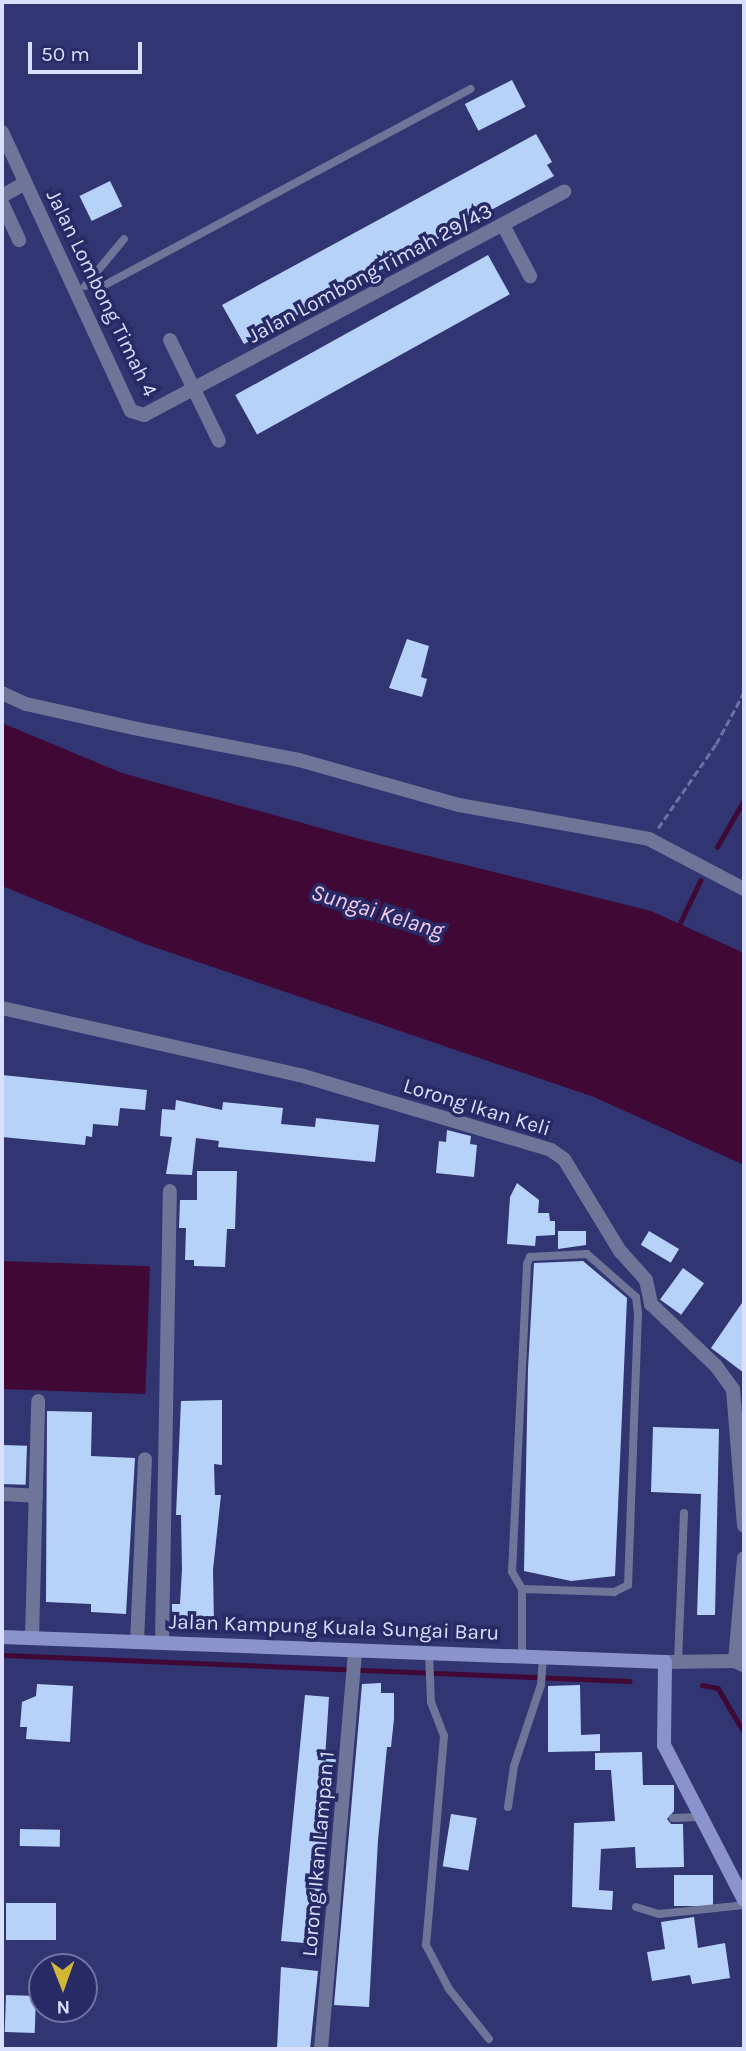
<!DOCTYPE html>
<style>
body{margin:0}
#map{position:relative;width:746px;height:2051px;overflow:hidden;background:#313572;font-family:Karla,sans-serif}
div>[style]{position:absolute}
[style*='--x']{left:calc(var(--x)*1px);top:calc(var(--y)*1px);width:calc(var(--w)*1px);rotate:calc(var(--a)*1deg)}
.water>*{inset:0;background:#400835;transform-origin:0 0}
.stream>*{height:4.5px;margin:-2.25px;padding:0 2.25px;transform-origin:2.25px;border-radius:2.25px;background:#400835}
.building>*{inset:0;background:#b7d2f9;transform-origin:0 0}
.path>*{height:2.5px;margin-top:-1.25px;transform-origin:0;background:repeating-linear-gradient(90deg,#6c71a3 0 7px,transparent 0 10.5px)}
.lane>*{height:8px;margin:-4px;padding:0 4px;transform-origin:4px;border-radius:4px;background:#6f7599}
.street>*{height:14px;margin:-7px;padding:0 7px;transform-origin:7px;border-radius:7px;background:#6f7599}
.secondary>*{height:14px;margin:-7px;padding:0 7px;transform-origin:7px;border-radius:7px;background:#8a93cc}
span{translate:-50% -50%;white-space:nowrap;text-align:center;line-height:1.15;-webkit-text-stroke:7px #282a66;paint-order:stroke}
.street-label{font-size:21px;color:#d9dffc}
.water-label{font-size:23px;color:#f7ccea;font-style:italic}
.frame{position:absolute;inset:0;border:4px solid #d9dffc;pointer-events:none}
.north{position:absolute;left:28px;top:1953px;width:70px;height:70px;box-sizing:border-box;background:#282a66;border:2px solid #6f72a2;border-radius:50%;rotate:179deg;font-size:19px;font-weight:700;line-height:28px;text-align:center;color:#d9dffc}
.north::after{content:'';display:block;margin:auto;width:24px;height:32px;background:#d1b736;clip-path:polygon(50% 0,100% 100%,50% 72%,0 100%)}
.scale{position:absolute;left:28px;top:42px;width:114px;height:32px;box-sizing:border-box;border:4px solid #d9dffc;border-top:0;padding-left:9px;font-size:21px;line-height:24px;white-space:nowrap;color:#d9dffc;-webkit-text-stroke:5px #282a66;paint-order:stroke}
</style>
<div id="map">
<div class="water">
<div style="clip-path:polygon(2px 723px,122px 773px,360px 839px,651px 911px,744px 953px,744px 1165px,594px 1097px,145px 944px,2px 886px)"></div>
<div style="left:2px;top:1261px;width:148px;height:128px;rotate:2deg"></div>
</div>
<div class="stream">
<div style="--x:717;--y:847;--w:54;--a:-60.1"></div>
<div style="--x:680;--y:923;--w:47;--a:-64.5"></div>
<div style="--x:5;--y:1655;--w:625;--a:2.39"></div>
<div style="--x:702;--y:1685;--w:16;--a:11"></div>
<div style="--x:718;--y:1688;--w:51;--a:59.4"></div>
</div>
<div class="building">
<div style="left:512px;top:80px;width:30px;height:53px;rotate:63deg"></div>
<div style="clip-path:polygon(536px 134px,552px 162px,547px 165px,554px 176px,244px 344px,222px 305px)"></div>
<div style="left:110px;top:181px;width:28px;height:34px;rotate:64deg"></div>
<div style="left:488px;top:255px;width:45px;height:289px;rotate:61deg"></div>
<div style="clip-path:polygon(407px 639px,429px 646px,421px 677px,427px 679px,422px 697px,389px 688px)"></div>
<div style="clip-path:polygon(2px 1075px,147px 1090px,145px 1110px,120px 1108px,118px 1126px,93px 1124px,92px 1137px,86px 1136px,85px 1145px,2px 1137px)"></div>
<div style="clip-path:polygon(176px 1100px,222px 1110px,223px 1102px,283px 1108px,281px 1124px,315px 1127px,316px 1118px,379px 1125px,375px 1162px,218px 1147px,219px 1141px,196px 1138px,192px 1175px,166px 1174px,172px 1137px,160px 1136px,162px 1109px,175px 1110px)"></div>
<div style="clip-path:polygon(447px 1130px,471px 1136px,470px 1144px,477px 1145px,474px 1177px,436px 1173px,439px 1141px,446px 1142px)"></div>
<div style="clip-path:polygon(197px 1171px,237px 1171px,235px 1229px,227px 1229px,225px 1267px,194px 1266px,194px 1260px,185px 1260px,186px 1228px,179px 1228px,180px 1200px,197px 1200px)"></div>
<div style="clip-path:polygon(517px 1183px,539px 1200px,538px 1213px,549px 1213px,550px 1221px,555px 1221px,555px 1235px,536px 1236px,535px 1246px,507px 1244px,510px 1197px)"></div>
<div style="clip-path:polygon(558px 1231px,586px 1231px,586px 1245px,558px 1249px)"></div>
<div style="left:649px;top:1231px;width:35px;height:16px;rotate:31deg"></div>
<div style="clip-path:polygon(583px 1261px,627px 1298px,615px 1576px,571px 1581px,524px 1571px,528px 1369px,534px 1263px)"></div>
<div style="left:683px;top:1268px;width:26px;height:39px;rotate:36deg"></div>
<div style="clip-path:polygon(744px 1300px,744px 1373px,711px 1348px)"></div>
<div style="clip-path:polygon(222px 1400px,222px 1465px,214px 1464px,215px 1495px,221px 1495px,213px 1570px,214px 1623px,172px 1622px,172px 1604px,180px 1604px,182px 1569px,181px 1515px,176px 1515px,181px 1401px)"></div>
<div style="clip-path:polygon(47px 1411px,92px 1412px,91px 1456px,135px 1458px,126px 1614px,91px 1612px,91px 1604px,46px 1602px)"></div>
<div style="clip-path:polygon(653px 1427px,719px 1429px,715px 1615px,697px 1615px,701px 1494px,651px 1492px)"></div>
<div style="left:2px;top:1445px;width:25px;height:39px;rotate:2deg"></div>
<div style="clip-path:polygon(381px 1683px,381px 1693px,394px 1693px,394px 1719px,391px 1747px,387px 1747px,378px 1840px,369px 2007px,334px 2005px,362px 1684px)"></div>
<div style="clip-path:polygon(37px 1684px,73px 1686px,70px 1742px,26px 1739px,27px 1727px,20px 1727px,22px 1702px,36px 1696px)"></div>
<div style="clip-path:polygon(580px 1685px,581px 1735px,600px 1734px,600px 1751px,548px 1752px,548px 1686px)"></div>
<div style="clip-path:polygon(305px 1695px,329px 1697px,325px 1759px,336px 1759px,316px 1944px,281px 1941px)"></div>
<div style="clip-path:polygon(642px 1752px,643px 1785px,674px 1785px,674px 1811px,667px 1819px,671px 1824px,683px 1824px,684px 1867px,636px 1868px,635px 1847px,601px 1849px,599px 1890px,613px 1891px,612px 1910px,572px 1907px,574px 1823px,615px 1821px,611px 1770px,595px 1770px,595px 1753px)"></div>
<div style="left:451px;top:1814px;width:26px;height:53px;rotate:9deg"></div>
<div style="left:20px;top:1829px;width:40px;height:17px;rotate:1deg"></div>
<div style="left:674px;top:1875px;width:39px;height:31px"></div>
<div style="left:6px;top:1903px;width:50px;height:37px"></div>
<div style="clip-path:polygon(694px 1917px,698px 1948px,725px 1943px,730px 1978px,692px 1984px,690px 1975px,652px 1981px,647px 1952px,665px 1949px,661px 1922px)"></div>
<div style="clip-path:polygon(281px 1967px,318px 1971px,310px 2049px,277px 2049px)"></div>
<div style="left:6px;top:1995px;width:30px;height:37px;rotate:2deg"></div>
</div>
<div class="path">
<div style="--x:658;--y:828;--w:102;--a:-55.4"></div>
<div style="--x:716;--y:744;--w:59;--a:-61.7"></div>
</div>
<div class="lane">
<div style="--x:87;--y:285;--w:16;--a:4"></div>
<div style="--x:103;--y:286;--w:417;--a:-28.2"></div>
<div style="--x:85;--y:286;--w:61;--a:-50.3"></div>
<div style="--x:522;--y:1589;--w:20;--a:-120"></div>
<div style="--x:512;--y:1572;--w:308;--a:-87.2"></div>
<div style="--x:527;--y:1264;--w:8;--a:-67"></div>
<div style="--x:530;--y:1257;--w:57;--a:-3"></div>
<div style="--x:587;--y:1254;--w:65;--a:41.3"></div>
<div style="--x:636;--y:1297;--w:16;--a:83"></div>
<div style="--x:638;--y:1313;--w:272;--a:92.1"></div>
<div style="--x:628;--y:1585;--w:16;--a:153"></div>
<div style="--x:614;--y:1592;--w:92;--a:-178.1"></div>
<div style="--x:522;--y:1589;--w:67;--a:90"></div>
<div style="--x:429;--y:1653;--w:49;--a:87.7"></div>
<div style="--x:431;--y:1702;--w:36;--a:69"></div>
<div style="--x:444;--y:1736;--w:210;--a:94.9"></div>
<div style="--x:426;--y:1945;--w:50;--a:62.4"></div>
<div style="--x:449;--y:1989;--w:64;--a:51.3"></div>
<div style="--x:678;--y:1662;--w:149;--a:-87.7"></div>
<div style="--x:508;--y:1807;--w:41;--a:-81.7"></div>
<div style="--x:514;--y:1766;--w:85;--a:-71.6"></div>
<div style="--x:541;--y:1685;--w:28;--a:-86"></div>
<div style="--x:673;--y:1818;--w:27;--a:-2"></div>
<div style="--x:636;--y:1907;--w:24;--a:17"></div>
<div style="--x:659;--y:1914;--w:85;--a:-6"></div>
</div>
<div class="street">
<div style="--x:2;--y:132;--w:307;--a:65.2"></div>
<div style="--x:131;--y:411;--w:14;--a:17"></div>
<div style="--x:144;--y:415;--w:476;--a:-28"></div>
<div style="--x:2;--y:196;--w:26;--a:-29"></div>
<div style="--x:2;--y:203;--w:41;--a:65.3"></div>
<div style="--x:503;--y:225;--w:58;--a:62.1"></div>
<div style="--x:170;--y:340;--w:112;--a:64.1"></div>
<div style="--x:2;--y:693;--w:26;--a:25"></div>
<div style="--x:26;--y:704;--w:110;--a:12.6"></div>
<div style="--x:133;--y:728;--w:169;--a:10.9"></div>
<div style="--x:299;--y:760;--w:166;--a:15.7"></div>
<div style="--x:459;--y:805;--w:193;--a:10.1"></div>
<div style="--x:649;--y:839;--w:107;--a:27.8"></div>
<div style="--x:2;--y:1008;--w:305;--a:12.7"></div>
<div style="--x:300;--y:1075;--w:262;--a:16.6"></div>
<div style="--x:551;--y:1150;--w:16;--a:35"></div>
<div style="--x:564;--y:1159;--w:108;--a:58.7"></div>
<div style="--x:620;--y:1251;--w:39;--a:48"></div>
<div style="--x:646;--y:1280;--w:25;--a:78"></div>
<div style="--x:651;--y:1304;--w:90;--a:43.6"></div>
<div style="--x:716;--y:1366;--w:29;--a:54"></div>
<div style="--x:733;--y:1389;--w:137;--a:85.4"></div>
<div style="--x:2;--y:1494;--w:34;--a:3"></div>
<div style="--x:744;--y:1558;--w:103;--a:95"></div>
<div style="--x:735;--y:1661;--w:9;--a:-6"></div>
<div style="--x:32;--y:1638;--w:237;--a:-88.5"></div>
<div style="--x:162;--y:1641;--w:450;--a:-89"></div>
<div style="--x:137;--y:1642;--w:183;--a:-87.5"></div>
<div style="--x:665;--y:1662;--w:70;--a:-0.8"></div>
<div style="--x:735;--y:1661;--w:9;--a:27"></div>
<div style="--x:321;--y:2049;--w:400;--a:-85.1"></div>
</div>
<div class="secondary">
<div style="--x:2;--y:1637;--w:663;--a:2.16"></div>
<div style="--x:665;--y:1662;--w:83;--a:90.7"></div>
<div style="--x:664;--y:1745;--w:174;--a:62.7"></div>
</div>
<div class="street-label">
<span style="left:370px;top:273px;rotate:-28deg">Jalan Lombong Timah 29/43</span>
<span style="left:102px;top:293px;rotate:64deg">Jalan Lombong Timah 4</span>
<span style="left:477px;top:1107px;rotate:17deg">Lorong Ikan Keli</span>
<span style="left:334px;top:1627px;rotate:2deg">Jalan Kampung Kuala Sungai Baru</span>
<span style="left:318px;top:1854px;rotate:-85deg">Lorong Ikan Lampan 1</span>
</div>
<div class="water-label">
<span style="left:377px;top:912px;rotate:17deg">Sungai Kelang</span>
</div>
<div class="frame"></div>
<div class="north">N</div>
<div class="scale">50 m</div>
</div>
